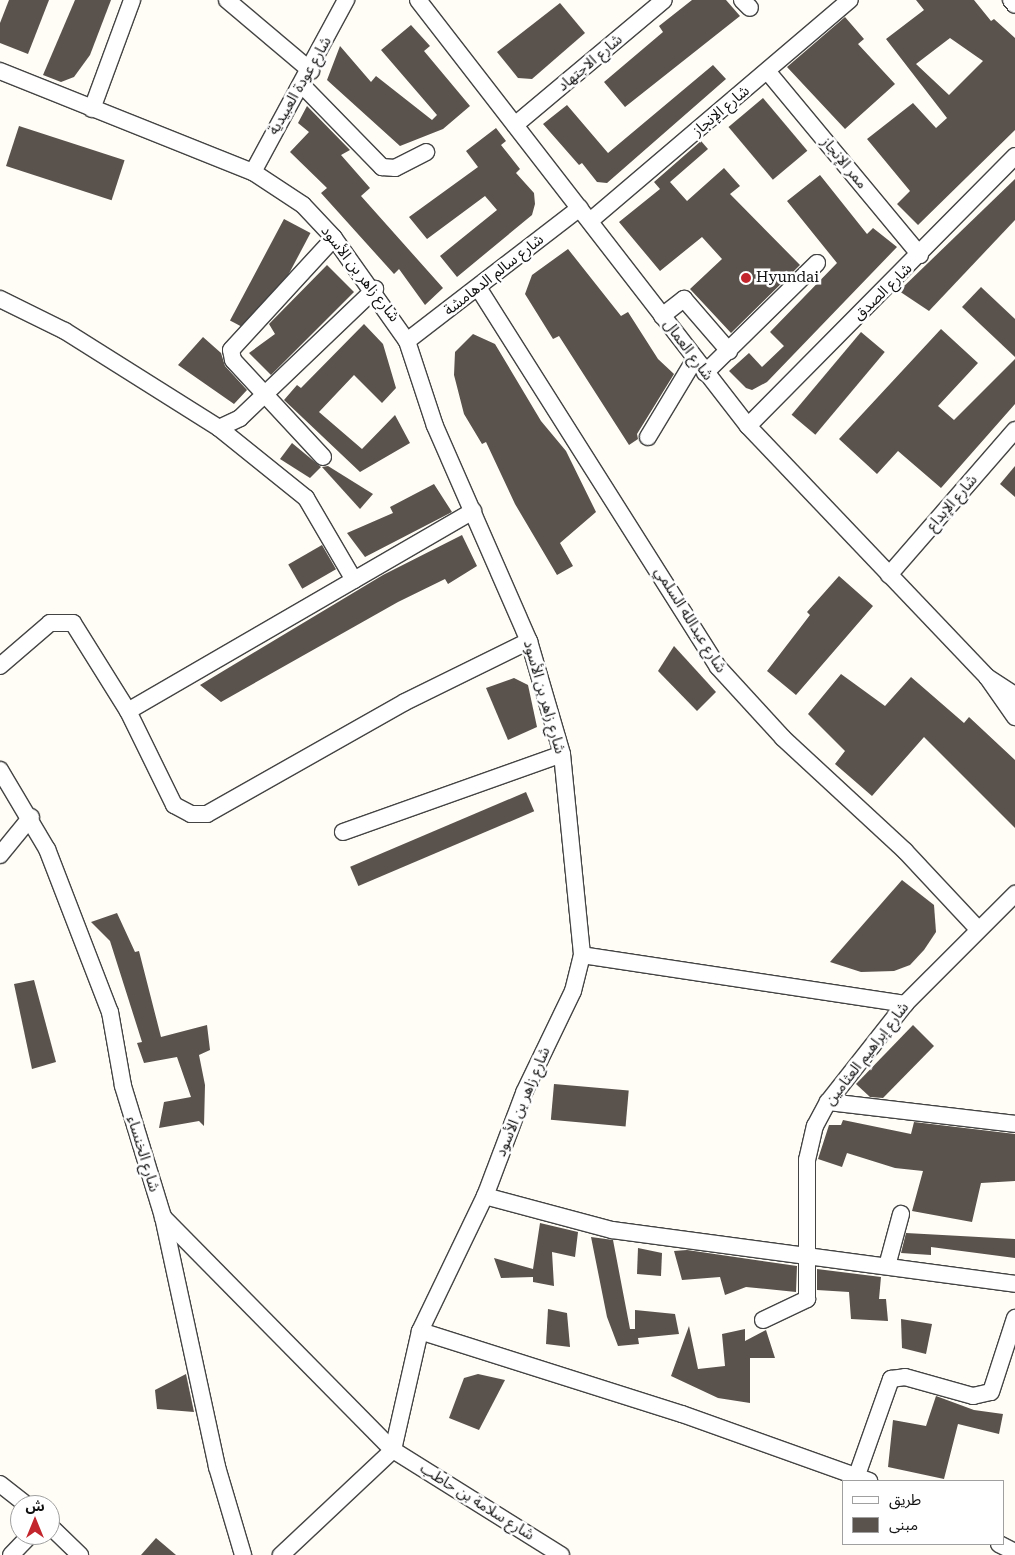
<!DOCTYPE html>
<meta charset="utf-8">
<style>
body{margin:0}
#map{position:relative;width:1015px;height:1555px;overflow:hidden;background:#fffdf5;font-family:"Roboto Serif","Noto Sans Arabic",serif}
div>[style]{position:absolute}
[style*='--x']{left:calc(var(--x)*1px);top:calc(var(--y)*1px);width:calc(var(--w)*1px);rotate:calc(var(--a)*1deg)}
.building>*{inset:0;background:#5a524d;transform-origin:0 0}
.roads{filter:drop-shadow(1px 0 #444) drop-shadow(-1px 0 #444) drop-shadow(0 1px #444) drop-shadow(0 -1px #444)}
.minor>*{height:16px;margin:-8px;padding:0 8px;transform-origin:8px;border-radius:8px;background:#fff}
.dots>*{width:14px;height:14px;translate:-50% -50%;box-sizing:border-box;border:2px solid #fff;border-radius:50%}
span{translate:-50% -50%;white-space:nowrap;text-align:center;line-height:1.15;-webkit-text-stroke:5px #fff;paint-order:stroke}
.street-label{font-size:15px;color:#111}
.poi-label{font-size:15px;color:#111}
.left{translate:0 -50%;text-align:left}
.legend{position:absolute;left:842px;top:1480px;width:162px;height:65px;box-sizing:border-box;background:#fff;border:1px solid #a0a0a0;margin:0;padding:6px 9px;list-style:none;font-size:15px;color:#111}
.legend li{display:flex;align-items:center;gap:10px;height:25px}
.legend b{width:25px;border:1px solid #a0a0a0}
.north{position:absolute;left:10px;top:1495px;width:50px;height:50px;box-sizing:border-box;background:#fff;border:1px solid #a0a0a0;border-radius:50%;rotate:0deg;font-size:14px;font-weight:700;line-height:20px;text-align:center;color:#111}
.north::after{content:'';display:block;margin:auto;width:18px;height:22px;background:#c4262e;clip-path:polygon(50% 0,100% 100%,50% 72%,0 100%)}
</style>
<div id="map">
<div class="building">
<div style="clip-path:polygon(9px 0,49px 0,28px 54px,0 43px,0 23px)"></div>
<div style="clip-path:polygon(75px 0,111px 0,90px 55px,74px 77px,61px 82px,43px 75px)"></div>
<div style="clip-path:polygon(692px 0,726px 0,740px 16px,625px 107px,604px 82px,663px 32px,659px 26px)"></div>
<div style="clip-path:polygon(evenodd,916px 0,974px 0,991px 21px,994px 19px,1015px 38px,1015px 130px,918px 225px,897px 204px,910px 191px,867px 139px,913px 103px,936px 128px,947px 118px,886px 39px,924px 10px,916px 0,950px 38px,983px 61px,949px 95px,916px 64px,950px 38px)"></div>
<div style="clip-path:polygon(560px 3px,585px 33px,532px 79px,518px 78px,497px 52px)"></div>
<div style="clip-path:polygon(845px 17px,864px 39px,858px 44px,895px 84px,845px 129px,787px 67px)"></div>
<div style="clip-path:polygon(411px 25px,430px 46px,424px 51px,470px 106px,443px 129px,400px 146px,327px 80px,340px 46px,371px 82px,376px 76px,432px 120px,437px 115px,381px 50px)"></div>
<div style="clip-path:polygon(713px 65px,726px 79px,607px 183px,597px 182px,582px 163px,579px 165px,543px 124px,567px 105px,608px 153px)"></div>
<div style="left:763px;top:98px;width:69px;height:45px;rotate:50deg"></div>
<div style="clip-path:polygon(307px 106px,350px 150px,341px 155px,370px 188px,361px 196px,443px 288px,425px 305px,399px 269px,394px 274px,321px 193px,327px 188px,290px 152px,309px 132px,298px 123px)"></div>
<div style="left:19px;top:126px;width:111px;height:42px;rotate:18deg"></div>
<div style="clip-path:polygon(496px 128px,506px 141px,501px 145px,520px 169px,516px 173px,534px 193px,535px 204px,532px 215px,457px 277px,440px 256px,497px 210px,485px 196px,427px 239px,409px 217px,478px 167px,466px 151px)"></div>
<div style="clip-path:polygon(701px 141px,708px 149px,670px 182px,687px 201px,724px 168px,740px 186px,730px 194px,800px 265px,731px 333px,690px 289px,722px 259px,702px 237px,660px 271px,619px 222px,660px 189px,654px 182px)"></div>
<div style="clip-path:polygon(820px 175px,867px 234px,873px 228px,897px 247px,767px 382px,752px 390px,746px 388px,729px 371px,749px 353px,762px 367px,784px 346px,770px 332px,837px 263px,787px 201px)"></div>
<div style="clip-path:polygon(1015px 179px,1015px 220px,929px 311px,899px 291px)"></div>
<div style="left:284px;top:219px;width:30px;height:115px;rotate:28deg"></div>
<div style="clip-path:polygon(568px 249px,621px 316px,628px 312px,658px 359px,674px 374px,637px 434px,638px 439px,629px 445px,559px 336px,553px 339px,525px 294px,532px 275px)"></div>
<div style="clip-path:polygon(327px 265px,354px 292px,271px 375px,249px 353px,275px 334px,269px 324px)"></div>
<div style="clip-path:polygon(981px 287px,1015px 319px,1015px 357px,962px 307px)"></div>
<div style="clip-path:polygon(364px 324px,383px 344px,396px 388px,382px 403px,354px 375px,319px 412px,362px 449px,395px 415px,410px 443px,360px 472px,284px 400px,297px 385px,301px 388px)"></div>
<div style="clip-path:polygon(941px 329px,978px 363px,938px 406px,954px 420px,1015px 359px,1015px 404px,941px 488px,898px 451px,877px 474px,839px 439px)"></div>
<div style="left:861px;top:332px;width:31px;height:108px;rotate:40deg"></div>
<div style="clip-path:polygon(473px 334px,495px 344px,541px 421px,566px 451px,596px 512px,560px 543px,573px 566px,557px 575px,515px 504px,486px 442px,482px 444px,464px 414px,454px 375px,455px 352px)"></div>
<div style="clip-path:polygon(203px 337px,221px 353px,225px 366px,247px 390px,234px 404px,178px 365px)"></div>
<div style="clip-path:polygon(292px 443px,321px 467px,310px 478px,280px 459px)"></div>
<div style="clip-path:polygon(328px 466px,373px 494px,360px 509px,322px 467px)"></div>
<div style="clip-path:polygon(1015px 466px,1015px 497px,1000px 484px)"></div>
<div style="clip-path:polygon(434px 484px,452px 512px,365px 557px,347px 533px,393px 513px,390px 507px)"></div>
<div style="clip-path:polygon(462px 535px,477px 566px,448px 584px,445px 579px,398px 602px,221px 702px,200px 685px,383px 575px)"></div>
<div style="left:322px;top:545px;width:28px;height:39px;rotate:60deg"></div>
<div style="clip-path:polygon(839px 576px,873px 606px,796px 695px,767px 671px,810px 615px,807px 612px)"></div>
<div style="clip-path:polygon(674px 646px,716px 692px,697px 711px,658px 671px)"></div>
<div style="clip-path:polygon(841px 674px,885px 706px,911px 677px,964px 723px,969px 717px,1015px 760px,1015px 828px,924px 737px,872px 796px,835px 764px,845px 751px,808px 714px)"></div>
<div style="clip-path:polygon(514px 678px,528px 685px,537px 727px,508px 740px,486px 688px)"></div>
<div style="left:526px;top:792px;width:21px;height:191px;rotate:67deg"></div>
<div style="clip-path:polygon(902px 880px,934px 905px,936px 932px,924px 950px,910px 965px,894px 971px,861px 972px,830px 962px)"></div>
<div style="clip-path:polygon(117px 913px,135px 952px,139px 951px,161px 1037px,207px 1025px,210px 1050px,199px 1055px,205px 1085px,204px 1126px,199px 1121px,159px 1128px,164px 1102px,191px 1097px,177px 1057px,144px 1063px,137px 1043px,142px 1042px,110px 941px,91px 922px)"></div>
<div style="clip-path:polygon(34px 980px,56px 1062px,32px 1069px,14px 984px)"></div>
<div style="clip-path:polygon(913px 1025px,934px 1046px,883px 1098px,870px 1097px,856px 1084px)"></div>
<div style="left:554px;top:1084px;width:75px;height:36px;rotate:5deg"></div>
<div style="clip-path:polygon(843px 1120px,911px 1134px,914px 1122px,1015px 1134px,1015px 1181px,981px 1183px,972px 1222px,912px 1211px,923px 1171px,895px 1168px,847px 1153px,842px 1167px,818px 1159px,829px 1125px,841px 1125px)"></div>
<div style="clip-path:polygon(540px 1223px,578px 1232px,575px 1257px,552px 1252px,554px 1286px,533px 1282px,533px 1277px,501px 1278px,494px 1258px,533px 1269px)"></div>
<div style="clip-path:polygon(906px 1233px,1015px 1239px,1015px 1258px,931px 1247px,931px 1255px,901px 1253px)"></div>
<div style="clip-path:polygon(591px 1237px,613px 1240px,630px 1329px,635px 1329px,635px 1310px,675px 1314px,679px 1334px,638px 1338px,639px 1344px,618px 1346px,607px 1317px)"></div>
<div style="clip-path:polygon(638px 1248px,662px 1253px,661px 1276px,637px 1274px)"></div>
<div style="clip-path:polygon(687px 1250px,797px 1266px,796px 1292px,746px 1287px,725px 1295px,720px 1277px,682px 1280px,674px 1251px)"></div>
<div style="clip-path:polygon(817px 1269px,881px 1277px,879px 1299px,886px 1299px,888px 1321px,851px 1319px,849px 1292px,817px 1290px)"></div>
<div style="clip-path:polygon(548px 1309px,567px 1313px,570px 1347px,546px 1344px)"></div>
<div style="clip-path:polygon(901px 1319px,932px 1324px,926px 1354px,902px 1348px)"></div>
<div style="clip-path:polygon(689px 1326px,698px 1369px,725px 1366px,722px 1334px,745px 1329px,745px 1341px,766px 1330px,775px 1358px,750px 1358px,750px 1403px,718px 1398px,671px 1376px)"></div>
<div style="clip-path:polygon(186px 1374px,194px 1412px,157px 1409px,155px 1390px)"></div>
<div style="clip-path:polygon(478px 1374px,505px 1380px,479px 1430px,449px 1418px,464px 1378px)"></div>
<div style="clip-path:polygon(936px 1396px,974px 1410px,1003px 1414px,999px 1434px,958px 1424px,944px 1479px,888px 1467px,893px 1420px,926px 1426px)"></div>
<div style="clip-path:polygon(156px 1538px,176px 1555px,141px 1555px)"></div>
</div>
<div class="roads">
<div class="minor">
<div style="--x:227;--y:0;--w:110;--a:40.2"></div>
<div style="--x:418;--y:0;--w:539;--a:52.24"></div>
<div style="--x:748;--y:426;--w:347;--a:46.4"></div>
<div style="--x:987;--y:677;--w:33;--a:33"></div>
<div style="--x:742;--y:0;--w:11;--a:45"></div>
<div style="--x:1011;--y:0;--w:6;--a:51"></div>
<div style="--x:0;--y:71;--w:272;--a:21.8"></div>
<div style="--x:253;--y:172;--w:60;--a:33.4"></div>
<div style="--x:303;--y:205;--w:45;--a:46.8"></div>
<div style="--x:334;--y:238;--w:126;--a:54.7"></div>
<div style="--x:407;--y:341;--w:89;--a:71.8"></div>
<div style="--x:435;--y:426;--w:235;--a:66.4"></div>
<div style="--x:529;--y:641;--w:118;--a:73.7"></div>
<div style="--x:562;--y:754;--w:202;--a:84.3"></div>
<div style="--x:582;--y:955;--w:37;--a:104"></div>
<div style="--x:573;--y:991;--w:113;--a:115.7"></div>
<div style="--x:524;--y:1093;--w:110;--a:110.7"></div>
<div style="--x:485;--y:1196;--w:150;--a:115.7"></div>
<div style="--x:420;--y:1331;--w:122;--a:102.8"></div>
<div style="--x:393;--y:1450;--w:154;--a:136.8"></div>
<div style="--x:768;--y:72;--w:238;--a:50.3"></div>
<div style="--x:302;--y:85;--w:115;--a:45.7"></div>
<div style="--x:382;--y:167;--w:13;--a:4"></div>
<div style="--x:395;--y:168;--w:35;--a:-27"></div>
<div style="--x:92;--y:109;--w:116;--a:-69.8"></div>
<div style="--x:515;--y:125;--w:194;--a:-40"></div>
<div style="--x:253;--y:172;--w:196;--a:-61.6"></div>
<div style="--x:590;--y:221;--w:341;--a:-40.4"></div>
<div style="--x:479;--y:289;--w:447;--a:57.7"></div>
<div style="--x:718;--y:667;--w:96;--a:47.5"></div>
<div style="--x:783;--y:738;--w:166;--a:42.8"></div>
<div style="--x:905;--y:851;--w:105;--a:46.9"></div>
<div style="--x:0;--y:299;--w:72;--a:26.2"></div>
<div style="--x:65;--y:331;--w:182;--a:32.2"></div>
<div style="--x:219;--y:428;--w:112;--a:38.8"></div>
<div style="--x:306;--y:498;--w:95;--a:59.7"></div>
<div style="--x:662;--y:316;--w:28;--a:-38"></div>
<div style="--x:684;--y:299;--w:69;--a:49.1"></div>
<div style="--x:407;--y:341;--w:218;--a:-37.6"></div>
<div style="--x:705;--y:373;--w:157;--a:-44.5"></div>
<div style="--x:748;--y:426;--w:380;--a:-45.3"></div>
<div style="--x:219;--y:428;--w:23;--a:-25"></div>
<div style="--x:240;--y:418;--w:187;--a:-43.7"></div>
<div style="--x:648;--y:437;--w:91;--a:-58.9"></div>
<div style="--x:323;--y:457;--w:132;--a:-132.9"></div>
<div style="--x:233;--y:360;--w:10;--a:-101"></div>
<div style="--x:231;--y:350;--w:152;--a:-47.4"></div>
<div style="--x:889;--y:575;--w:192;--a:-49"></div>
<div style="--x:0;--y:666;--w:66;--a:-40.7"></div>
<div style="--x:50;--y:623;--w:23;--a:0"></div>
<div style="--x:73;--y:623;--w:104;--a:58"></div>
<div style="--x:128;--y:711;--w:399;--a:-30.1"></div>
<div style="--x:987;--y:677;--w:49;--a:55"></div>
<div style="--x:128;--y:711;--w:105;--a:63.9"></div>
<div style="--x:174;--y:805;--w:19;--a:28"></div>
<div style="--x:191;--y:814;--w:16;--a:0"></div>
<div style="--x:207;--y:814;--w:227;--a:-29.5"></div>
<div style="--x:405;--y:702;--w:138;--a:-26.2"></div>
<div style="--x:0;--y:770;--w:92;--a:59.3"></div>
<div style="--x:47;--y:849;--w:175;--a:68.9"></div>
<div style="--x:110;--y:1012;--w:75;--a:80"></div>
<div style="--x:123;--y:1086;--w:137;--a:73"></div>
<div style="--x:163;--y:1217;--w:256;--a:77.8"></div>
<div style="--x:217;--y:1467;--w:92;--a:73.5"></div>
<div style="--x:343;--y:832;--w:232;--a:-19.6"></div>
<div style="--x:0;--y:855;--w:49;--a:-50.8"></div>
<div style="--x:582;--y:955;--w:327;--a:8.6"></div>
<div style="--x:828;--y:1102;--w:188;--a:6.7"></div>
<div style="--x:485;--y:1196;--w:131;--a:15"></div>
<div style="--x:612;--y:1230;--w:407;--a:7.6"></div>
<div style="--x:163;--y:1217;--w:327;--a:45.4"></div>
<div style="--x:393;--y:1450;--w:198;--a:32"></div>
<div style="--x:887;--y:1266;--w:54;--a:-74.9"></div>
<div style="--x:763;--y:1320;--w:49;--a:-25.5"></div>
<div style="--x:807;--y:1299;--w:139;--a:-90"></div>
<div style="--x:807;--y:1160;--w:35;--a:-77"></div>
<div style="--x:815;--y:1126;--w:27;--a:-62"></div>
<div style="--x:828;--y:1102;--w:125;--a:-51.8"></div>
<div style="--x:905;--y:1004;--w:156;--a:-45"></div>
<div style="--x:420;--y:1331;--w:275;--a:17.6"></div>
<div style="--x:682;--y:1414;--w:199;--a:19.7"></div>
<div style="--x:857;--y:1475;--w:102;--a:-70.5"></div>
<div style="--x:891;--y:1379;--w:14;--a:-8"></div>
<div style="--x:905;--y:1377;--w:71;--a:15.6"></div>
<div style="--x:973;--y:1396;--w:18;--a:-13"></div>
<div style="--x:991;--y:1392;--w:78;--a:-72"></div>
<div style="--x:0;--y:1484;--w:34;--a:38"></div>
<div style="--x:50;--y:1526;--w:42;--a:44"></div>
<div style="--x:999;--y:1544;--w:18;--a:27"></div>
<div style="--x:11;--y:1555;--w:28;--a:-46"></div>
</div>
</div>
<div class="dots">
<div style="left:746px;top:278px;background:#c4262e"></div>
</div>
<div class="street-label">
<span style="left:590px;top:63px;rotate:-40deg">شارع الاجتهاد</span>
<span style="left:300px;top:86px;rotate:-60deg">شارع عودة العبيدية</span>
<span style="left:721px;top:111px;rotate:-40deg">شارع الإنجاز</span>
<span style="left:844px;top:163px;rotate:50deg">ممر الإنجاز</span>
<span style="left:360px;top:274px;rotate:52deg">شارع زاهر بن الأسود</span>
<span style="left:494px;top:275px;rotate:-38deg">شارع سالم الدهامشة</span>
<span style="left:883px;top:292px;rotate:-44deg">شارع الصدق</span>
<span style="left:688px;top:350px;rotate:53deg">شارع العمال</span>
<span style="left:952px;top:503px;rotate:-49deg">شارع الإبداع</span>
<span style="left:690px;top:620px;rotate:58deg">شارع عبدالله السلمي</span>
<span style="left:544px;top:697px;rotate:74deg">شارع زاهر بن الأسود</span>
<span style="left:867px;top:1054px;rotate:-52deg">شارع إبراهيم العثامين</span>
<span style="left:523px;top:1102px;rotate:-67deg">شارع زاهر بن الأسود</span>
<span style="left:143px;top:1154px;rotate:73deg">شارع الخنساء</span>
<span style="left:477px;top:1502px;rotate:32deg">شارع سلامة بن حاطب</span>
</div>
<div class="poi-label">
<span class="left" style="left:756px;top:278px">Hyundai</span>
</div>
<ul class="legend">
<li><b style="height:6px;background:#fff"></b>طريق</li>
<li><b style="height:14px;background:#5a524d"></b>مبنى</li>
</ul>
<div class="north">ش</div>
</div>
